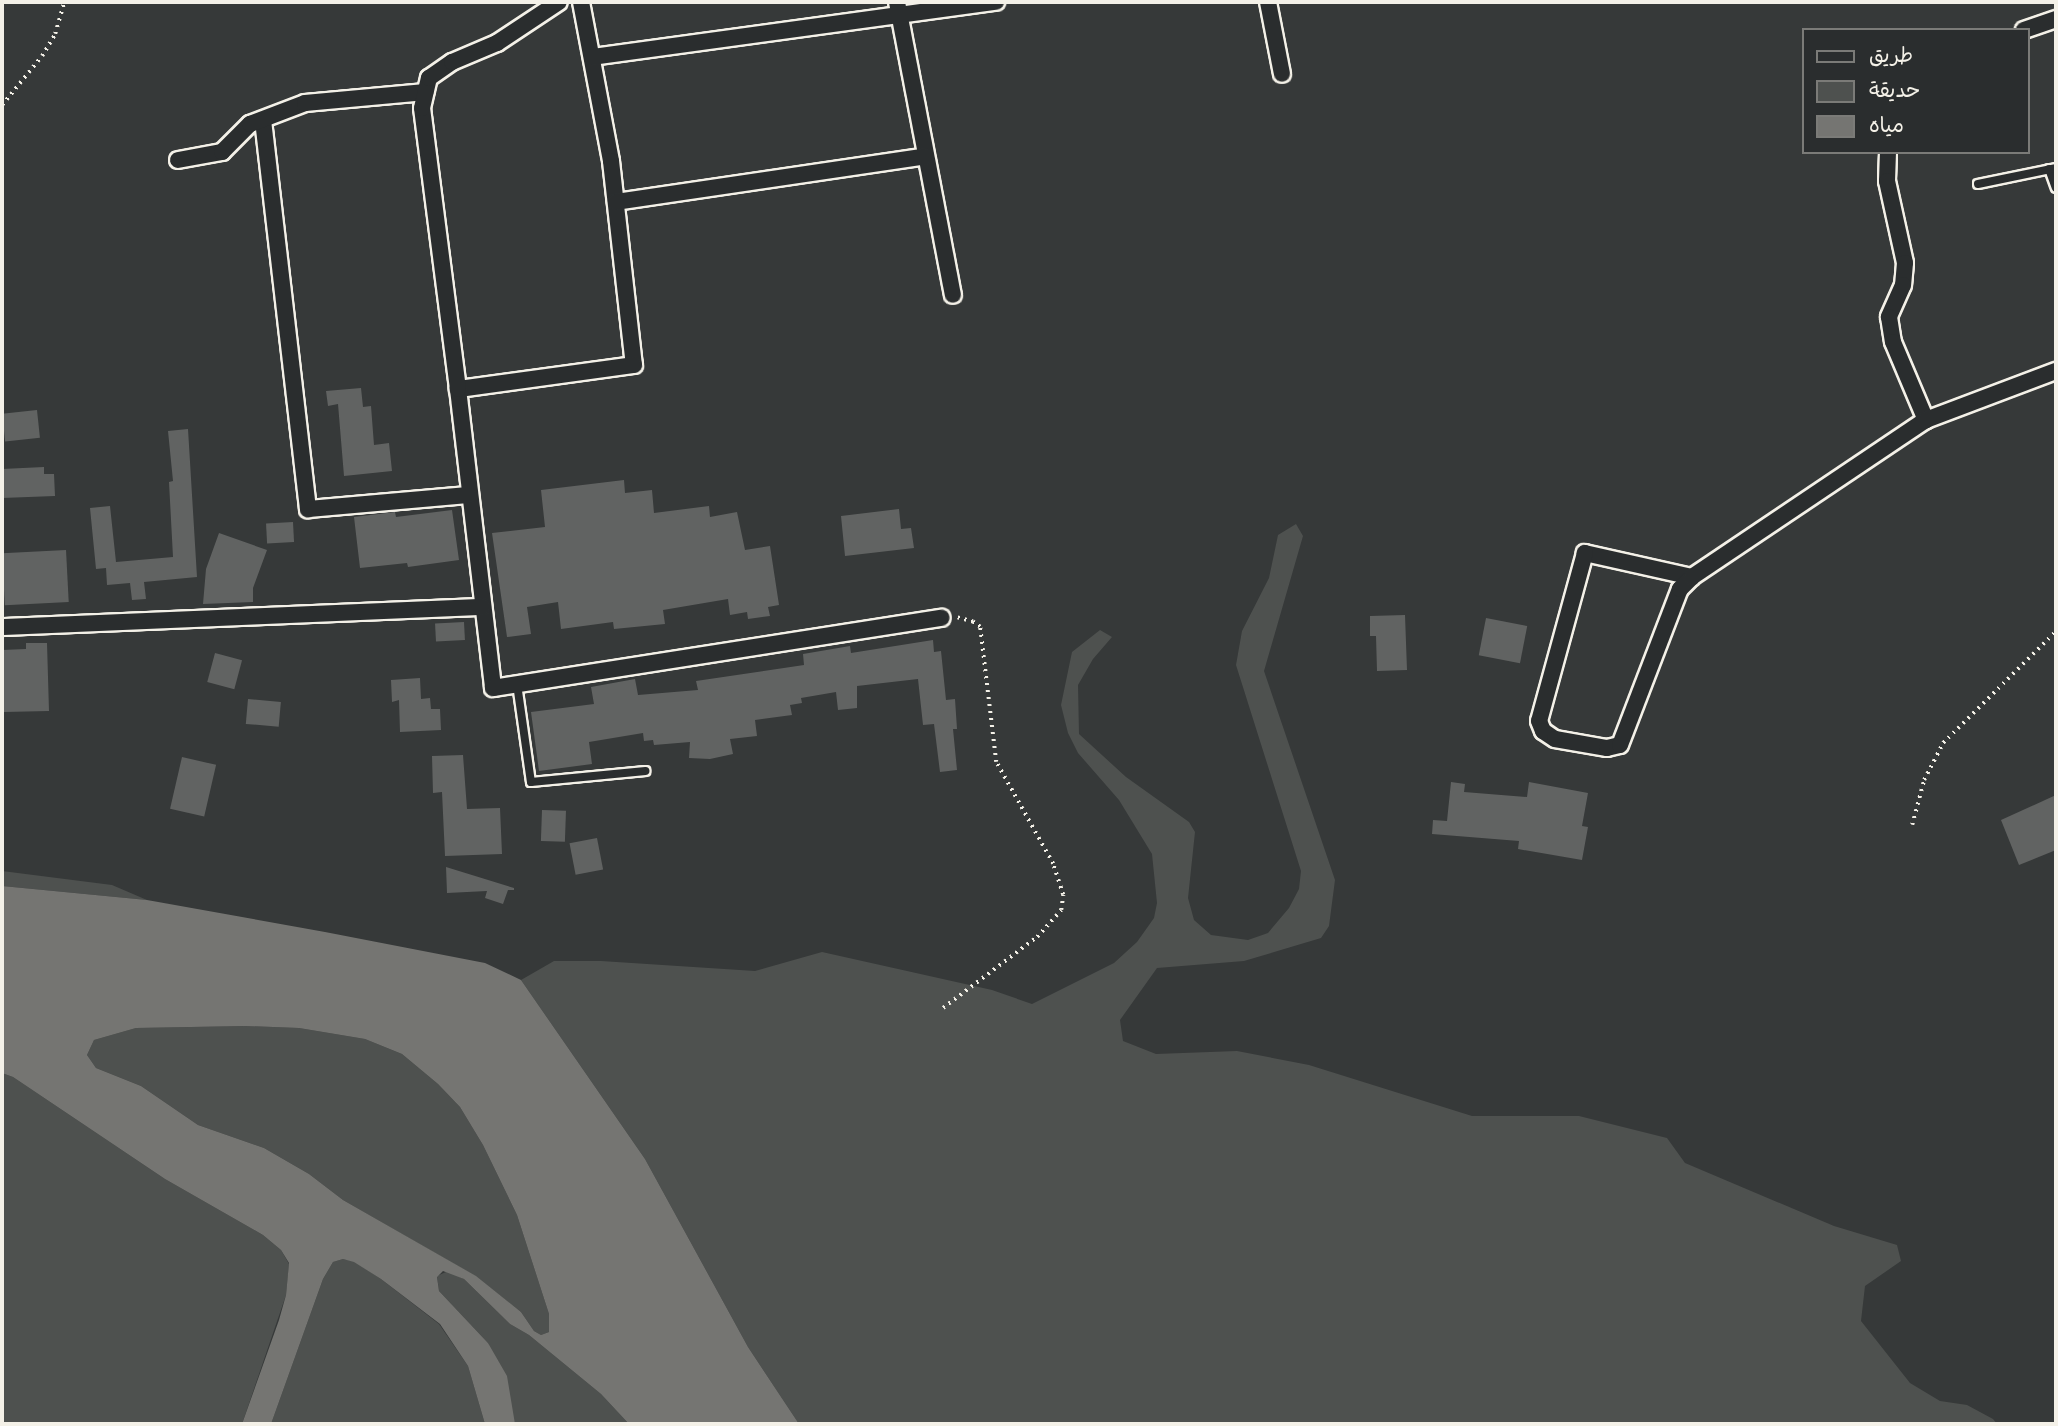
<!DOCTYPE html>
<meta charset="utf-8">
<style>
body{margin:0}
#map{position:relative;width:2058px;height:1426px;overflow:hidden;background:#363939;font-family:Pangolin,"Playpen Sans Arabic",sans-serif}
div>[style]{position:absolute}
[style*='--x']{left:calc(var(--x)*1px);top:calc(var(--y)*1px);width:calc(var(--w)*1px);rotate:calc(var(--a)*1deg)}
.green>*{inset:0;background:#4e514f}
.water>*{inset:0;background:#757572}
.building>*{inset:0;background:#616362;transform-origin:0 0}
.path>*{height:3.5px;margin-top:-1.75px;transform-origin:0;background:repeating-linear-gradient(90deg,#f4f1e8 0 2px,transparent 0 7px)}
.roads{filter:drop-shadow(2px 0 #f4f1e8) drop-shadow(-2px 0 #f4f1e8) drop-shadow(0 2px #f4f1e8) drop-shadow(0 -2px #f4f1e8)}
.lane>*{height:8px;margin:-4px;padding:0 4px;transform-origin:4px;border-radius:4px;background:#2a2d2e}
.street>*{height:16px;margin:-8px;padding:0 8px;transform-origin:8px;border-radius:8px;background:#2a2d2e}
span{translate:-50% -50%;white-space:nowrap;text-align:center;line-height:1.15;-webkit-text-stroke:6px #2a2d2e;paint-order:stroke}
.frame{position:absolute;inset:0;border:4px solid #f4f1e8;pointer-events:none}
.legend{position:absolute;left:1802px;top:28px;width:228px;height:126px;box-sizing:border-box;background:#2a2d2e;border:2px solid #7b7b78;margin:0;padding:9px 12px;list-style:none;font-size:21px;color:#f4f1e8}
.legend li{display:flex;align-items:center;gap:14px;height:35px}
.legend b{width:35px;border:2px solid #7b7b78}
</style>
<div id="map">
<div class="green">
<div style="clip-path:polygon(1296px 524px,1303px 536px,1264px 671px,1335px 880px,1329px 926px,1321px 938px,1244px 961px,1157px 968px,1120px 1020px,1123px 1041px,1156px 1054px,1237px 1051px,1309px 1065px,1472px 1116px,1579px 1116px,1667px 1138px,1685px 1163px,1834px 1226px,1897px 1245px,1901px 1261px,1865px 1286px,1861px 1321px,1910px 1383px,1940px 1401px,1967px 1405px,1993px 1419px,1997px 1424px,799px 1424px,748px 1347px,645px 1159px,521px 980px,554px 961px,601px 961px,755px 971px,822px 952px,992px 990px,1032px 1004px,1114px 963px,1137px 942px,1154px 918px,1157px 903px,1152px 854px,1119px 800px,1078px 753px,1068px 733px,1061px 705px,1072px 652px,1100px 630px,1112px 637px,1093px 659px,1078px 685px,1079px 734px,1126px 777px,1189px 822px,1195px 832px,1188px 898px,1194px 920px,1211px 935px,1248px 940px,1268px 933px,1289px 908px,1299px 889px,1301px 871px,1236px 665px,1242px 631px,1269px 578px,1278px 535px)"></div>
<div style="clip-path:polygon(2px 871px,112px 885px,147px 900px,2px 886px)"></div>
<div style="clip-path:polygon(245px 1026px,299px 1028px,365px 1039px,402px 1054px,438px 1084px,460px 1107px,483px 1145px,517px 1215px,549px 1314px,549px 1332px,541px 1335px,534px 1331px,521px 1312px,475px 1276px,343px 1200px,309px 1174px,264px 1148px,198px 1125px,141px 1086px,96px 1068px,87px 1055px,94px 1040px,136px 1028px)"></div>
<div style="clip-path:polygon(2px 1073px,13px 1077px,165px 1179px,263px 1235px,281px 1250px,289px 1264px,286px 1295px,242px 1424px,2px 1424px)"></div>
<div style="clip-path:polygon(343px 1259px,354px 1261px,381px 1279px,439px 1324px,468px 1366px,485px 1424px,271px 1424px,323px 1279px,333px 1262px)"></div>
<div style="clip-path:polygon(448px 1271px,464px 1279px,510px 1324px,529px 1335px,601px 1394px,629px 1424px,515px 1424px,488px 1343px,439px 1291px,437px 1276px)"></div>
</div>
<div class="water">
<div style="clip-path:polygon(evenodd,2px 886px,147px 900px,325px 932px,485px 963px,521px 980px,645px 1159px,748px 1347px,799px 1424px,629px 1424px,601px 1394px,529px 1335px,510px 1324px,464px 1279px,443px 1271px,437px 1277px,439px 1291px,488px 1343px,507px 1376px,515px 1424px,485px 1424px,468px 1366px,440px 1324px,381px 1279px,354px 1262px,343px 1259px,333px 1262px,323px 1279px,271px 1424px,242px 1424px,279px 1320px,286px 1295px,289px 1263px,281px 1250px,263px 1235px,165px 1179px,13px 1077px,2px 1073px,2px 886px,245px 1026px,299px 1028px,365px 1039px,402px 1054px,438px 1084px,460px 1107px,483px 1145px,517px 1215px,549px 1314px,549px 1332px,541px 1335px,534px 1331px,521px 1312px,476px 1276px,343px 1200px,309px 1174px,264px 1148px,198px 1125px,141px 1086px,96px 1068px,87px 1055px,94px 1040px,136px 1028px,245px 1026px)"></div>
</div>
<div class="building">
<div style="clip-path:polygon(361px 388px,363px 407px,371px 406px,374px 445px,389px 443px,392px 471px,344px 476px,338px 404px,328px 406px,326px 391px)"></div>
<div style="left:37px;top:410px;width:28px;height:35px;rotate:84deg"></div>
<div style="clip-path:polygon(188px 429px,197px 577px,144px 582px,146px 599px,132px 600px,130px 583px,107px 585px,106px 568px,96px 569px,90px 508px,110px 506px,116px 562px,173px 557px,169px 482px,173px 481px,168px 431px)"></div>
<div style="clip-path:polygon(44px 467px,44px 474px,54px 474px,55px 496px,2px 498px,2px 469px)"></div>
<div style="clip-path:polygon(624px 480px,625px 493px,652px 490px,654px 513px,709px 506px,710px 517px,737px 512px,745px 550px,770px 546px,779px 605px,768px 607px,770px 616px,748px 619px,747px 612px,730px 615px,728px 599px,663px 610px,665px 624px,614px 629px,613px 622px,561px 629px,558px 602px,527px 607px,531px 634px,507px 637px,492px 533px,545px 527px,541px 490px)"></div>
<div style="clip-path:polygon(899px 509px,901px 529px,911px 528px,914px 548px,845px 556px,841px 516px)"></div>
<div style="clip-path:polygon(452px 510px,459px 560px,408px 567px,407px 563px,360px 568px,354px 517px,395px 512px,396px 517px)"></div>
<div style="left:293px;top:522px;width:20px;height:27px;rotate:87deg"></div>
<div style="clip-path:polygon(219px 533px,267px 550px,253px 588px,253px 602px,203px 604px,206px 569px)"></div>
<div style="left:66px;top:550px;width:52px;height:64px;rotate:87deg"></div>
<div style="clip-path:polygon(1405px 615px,1407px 670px,1377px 671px,1376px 636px,1370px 636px,1370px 616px)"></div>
<div style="left:1486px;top:618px;width:42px;height:38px;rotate:11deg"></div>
<div style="left:464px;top:622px;width:18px;height:29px;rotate:87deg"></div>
<div style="clip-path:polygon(933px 640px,934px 652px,941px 651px,946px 700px,955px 699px,957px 729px,953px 729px,957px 770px,940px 772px,934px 724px,923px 725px,918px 679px,857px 686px,857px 708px,838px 710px,836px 692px,801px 698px,802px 703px,790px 705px,792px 715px,755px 720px,757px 736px,730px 739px,733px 754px,710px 759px,689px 758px,690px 742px,654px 745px,653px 740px,644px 741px,643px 733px,589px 742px,592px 764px,539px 771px,531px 712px,594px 704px,591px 687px,635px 679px,638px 695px,698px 690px,696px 681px,804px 665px,803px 654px,850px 646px,851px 653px)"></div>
<div style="clip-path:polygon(26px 643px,47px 643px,49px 711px,4px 712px,2px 650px,26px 649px)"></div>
<div style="left:215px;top:653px;width:28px;height:30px;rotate:15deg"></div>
<div style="clip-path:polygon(420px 678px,421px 699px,430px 698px,431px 709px,440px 709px,441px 730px,400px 732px,399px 700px,392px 702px,391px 680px)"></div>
<div style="left:248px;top:699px;width:33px;height:25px;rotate:5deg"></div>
<div style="clip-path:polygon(463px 755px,467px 809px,500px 808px,502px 854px,445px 856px,442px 792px,433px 793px,432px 756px)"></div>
<div style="left:182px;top:757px;width:35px;height:53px;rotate:13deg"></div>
<div style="clip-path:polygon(1451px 782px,1465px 784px,1464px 792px,1527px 797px,1529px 782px,1588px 793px,1582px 826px,1588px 827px,1582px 860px,1518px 849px,1519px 841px,1432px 834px,1433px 820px,1447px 821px)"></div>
<div style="clip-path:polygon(2056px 795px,2056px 850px,2019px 865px,2001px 820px)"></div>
<div style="left:542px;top:810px;width:24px;height:31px;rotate:2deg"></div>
<div style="left:597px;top:838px;width:32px;height:28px;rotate:79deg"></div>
<div style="clip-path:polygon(446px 867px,514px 888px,514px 890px,508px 890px,503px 904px,485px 898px,487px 891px,447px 893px)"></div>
</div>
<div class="path">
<div style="--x:2;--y:105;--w:63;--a:-50.8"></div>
<div style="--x:42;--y:56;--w:26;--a:-59"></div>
<div style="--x:55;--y:34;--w:33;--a:-74"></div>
<div style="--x:1912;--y:825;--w:47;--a:-75.1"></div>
<div style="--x:1924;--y:780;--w:42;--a:-62.8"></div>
<div style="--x:1943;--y:743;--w:159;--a:-44.7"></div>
<div style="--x:943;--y:1008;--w:118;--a:-37.1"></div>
<div style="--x:1037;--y:937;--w:36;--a:-48"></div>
<div style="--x:1061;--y:910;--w:15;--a:-82"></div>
<div style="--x:1063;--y:895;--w:33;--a:-108"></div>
<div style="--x:1053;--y:864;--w:117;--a:-119.2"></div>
<div style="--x:996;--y:762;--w:136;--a:-96.8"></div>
<div style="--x:980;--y:627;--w:9;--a:-144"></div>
<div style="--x:973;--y:622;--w:16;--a:-165"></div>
</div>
<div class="roads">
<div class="lane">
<div style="--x:2049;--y:169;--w:20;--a:70"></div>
<div style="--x:1978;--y:184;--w:80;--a:-11.6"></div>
<div style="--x:517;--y:684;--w:99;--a:81.9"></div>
<div style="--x:531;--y:782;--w:115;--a:-5.5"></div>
</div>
<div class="street">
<div style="--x:581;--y:2;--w:162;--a:79.3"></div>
<div style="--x:611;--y:161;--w:205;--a:83.6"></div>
<div style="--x:634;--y:365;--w:178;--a:172.2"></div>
<div style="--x:458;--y:389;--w:301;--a:83.3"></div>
<div style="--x:493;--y:688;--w:454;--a:-8.9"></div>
<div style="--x:897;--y:2;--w:298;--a:79.2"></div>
<div style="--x:1268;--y:2;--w:73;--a:79"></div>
<div style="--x:2024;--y:30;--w:34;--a:-19"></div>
<div style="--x:592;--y:57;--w:408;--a:-7.8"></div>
<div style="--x:263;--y:120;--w:392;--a:83.4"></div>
<div style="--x:308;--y:509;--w:161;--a:-5"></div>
<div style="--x:1888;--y:152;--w:29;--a:92"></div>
<div style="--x:1887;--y:181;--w:84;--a:77.6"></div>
<div style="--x:1905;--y:263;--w:22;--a:95"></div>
<div style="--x:1903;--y:285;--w:35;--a:114"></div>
<div style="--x:1889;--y:317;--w:25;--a:81"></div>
<div style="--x:1893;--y:342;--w:85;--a:67.1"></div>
<div style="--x:178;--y:160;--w:45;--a:-10.3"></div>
<div style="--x:222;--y:152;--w:40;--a:-45"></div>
<div style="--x:250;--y:124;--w:59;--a:-20.9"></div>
<div style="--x:305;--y:103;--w:121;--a:-5.2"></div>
<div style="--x:616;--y:202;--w:313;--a:-8.4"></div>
<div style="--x:458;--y:389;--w:283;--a:-97.3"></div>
<div style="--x:422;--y:108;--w:31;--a:-77"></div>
<div style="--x:429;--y:78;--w:28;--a:-35"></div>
<div style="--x:452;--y:62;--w:49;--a:-22.9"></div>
<div style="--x:497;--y:43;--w:74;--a:-33.5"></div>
<div style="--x:1692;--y:577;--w:110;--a:-167.4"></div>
<div style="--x:1585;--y:553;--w:174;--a:105.3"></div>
<div style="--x:1539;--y:721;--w:11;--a:68"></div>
<div style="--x:1543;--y:731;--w:14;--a:34"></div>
<div style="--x:1555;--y:739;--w:53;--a:9.8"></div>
<div style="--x:1607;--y:748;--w:13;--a:-13"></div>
<div style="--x:1620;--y:745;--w:167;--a:-69"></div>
<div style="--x:1680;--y:589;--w:17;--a:-45"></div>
<div style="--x:1692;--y:577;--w:282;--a:-33.9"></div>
<div style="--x:1926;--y:420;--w:139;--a:-20.7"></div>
<div style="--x:2;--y:627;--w:481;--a:-2.4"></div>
</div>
</div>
<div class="frame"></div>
<ul class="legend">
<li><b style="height:9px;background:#2a2d2e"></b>طريق</li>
<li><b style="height:19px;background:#4e514f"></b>حديقة</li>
<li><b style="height:19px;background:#757572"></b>مياه</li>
</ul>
</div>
